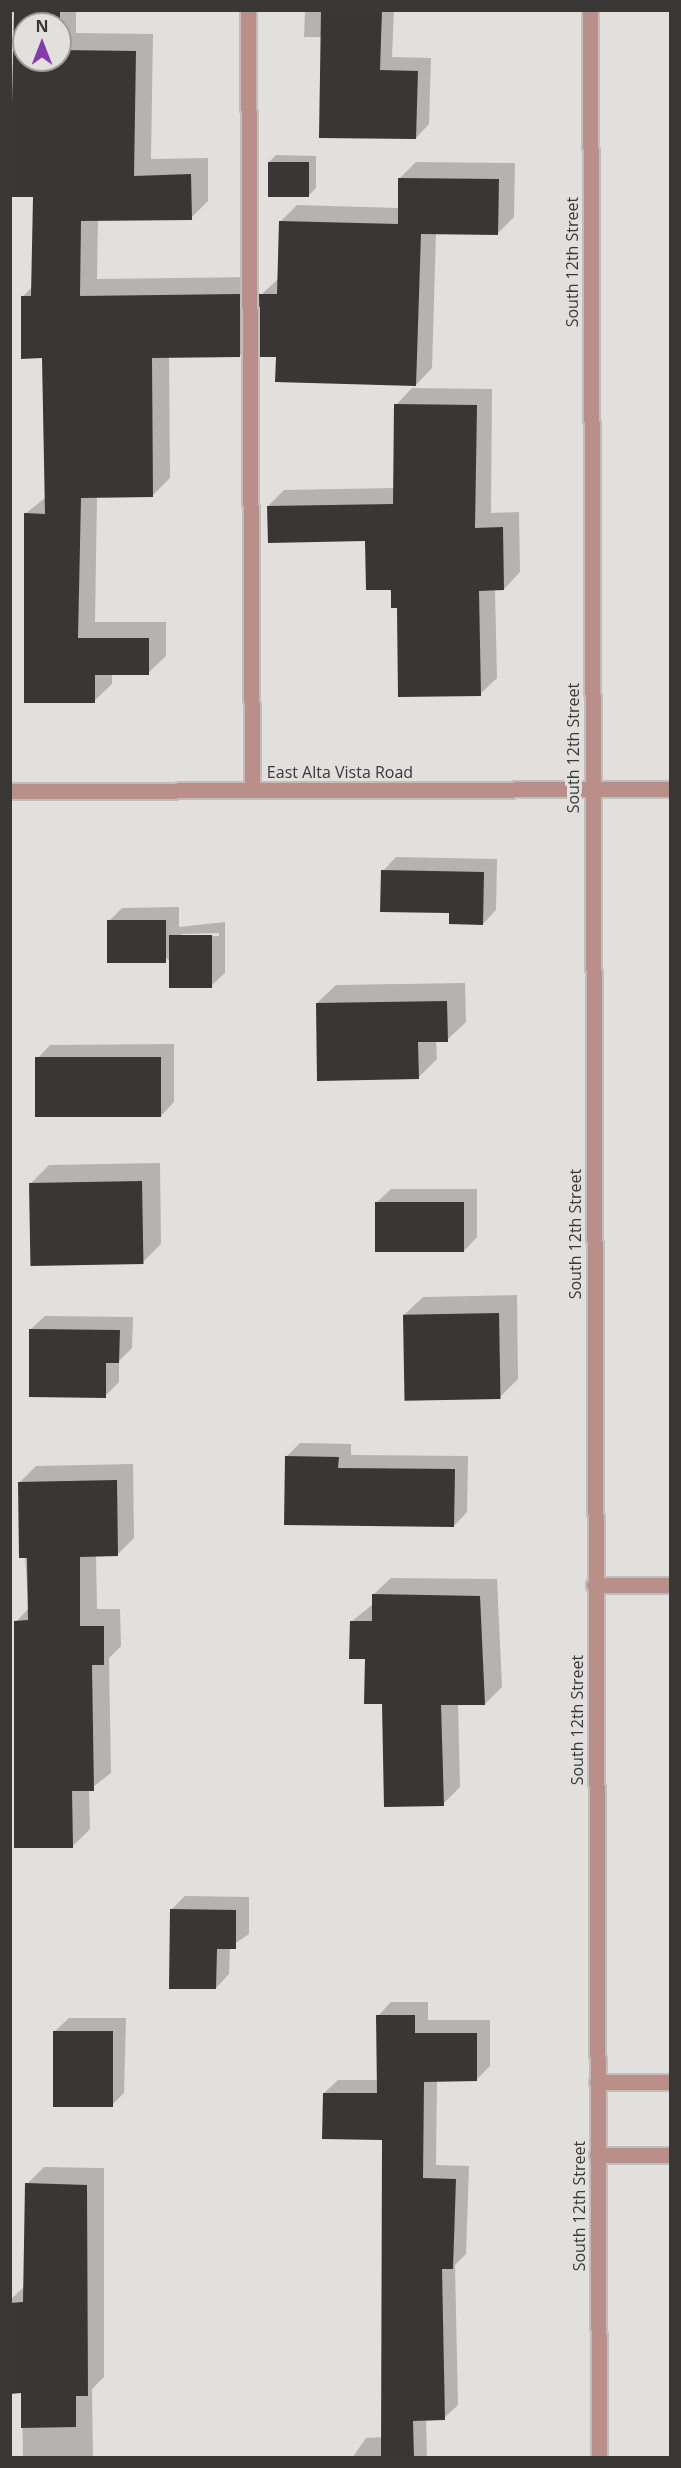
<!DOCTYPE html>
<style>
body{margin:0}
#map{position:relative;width:681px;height:2468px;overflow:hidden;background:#e2e0dd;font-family:"Open Sans",sans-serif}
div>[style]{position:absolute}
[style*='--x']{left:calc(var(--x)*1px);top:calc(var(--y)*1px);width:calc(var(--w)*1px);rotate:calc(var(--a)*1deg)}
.shadow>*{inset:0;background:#0003}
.building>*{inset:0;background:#393635;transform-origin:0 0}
.roads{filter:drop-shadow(2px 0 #c0bebc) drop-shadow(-2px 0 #c0bebc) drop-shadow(0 2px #c0bebc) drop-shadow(0 -2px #c0bebc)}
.service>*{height:15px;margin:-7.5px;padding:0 7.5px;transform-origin:7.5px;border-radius:7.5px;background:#ba8e89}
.minor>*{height:15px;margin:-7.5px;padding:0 7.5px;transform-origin:7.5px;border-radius:7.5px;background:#ba8e89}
span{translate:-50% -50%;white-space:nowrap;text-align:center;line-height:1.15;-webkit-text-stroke:6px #e2e0dd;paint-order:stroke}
.street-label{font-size:16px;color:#393836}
.frame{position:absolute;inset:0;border:12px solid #393836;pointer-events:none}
.north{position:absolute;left:12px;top:12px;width:60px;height:60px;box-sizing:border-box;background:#e2e0dd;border:2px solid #9e9d9a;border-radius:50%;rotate:0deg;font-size:16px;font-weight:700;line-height:24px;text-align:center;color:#393836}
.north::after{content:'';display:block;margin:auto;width:21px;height:27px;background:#8639a9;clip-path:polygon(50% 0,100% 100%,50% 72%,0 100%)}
</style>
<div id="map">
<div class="shadow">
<div style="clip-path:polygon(evenodd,10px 10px,76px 10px,76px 33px,153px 34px,151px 159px,208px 158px,208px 201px,191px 218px,98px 219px,97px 279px,257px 277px,257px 338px,239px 356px,169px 356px,170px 478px,152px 496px,97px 497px,95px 622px,166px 622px,166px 656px,148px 673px,112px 674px,112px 684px,94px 701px,25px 514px,46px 497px,44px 357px,22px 297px,33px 286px,34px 195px,10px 195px,16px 15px,10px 10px,24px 24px,60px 24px,60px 60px,24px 60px,24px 24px)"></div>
<div style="clip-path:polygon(305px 10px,394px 10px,392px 57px,431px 58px,429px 124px,416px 138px,322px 37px,304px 37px)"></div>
<div style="clip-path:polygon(276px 155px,316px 156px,316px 188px,309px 195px,269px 162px)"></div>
<div style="clip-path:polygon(416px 162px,515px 163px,514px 217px,497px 234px,436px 233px,432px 368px,416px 385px,278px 355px,261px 295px,279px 278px,280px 222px,297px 205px,399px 208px,400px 178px)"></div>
<div style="clip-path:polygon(412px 388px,492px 389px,491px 513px,519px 512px,520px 572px,504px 589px,495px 589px,497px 678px,480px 694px,398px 607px,366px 540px,268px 506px,284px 490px,394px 488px,396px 405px)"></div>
<div style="clip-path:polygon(396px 857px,497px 859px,496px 910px,483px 924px,383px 871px)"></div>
<div style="clip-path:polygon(evenodd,179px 907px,179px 927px,225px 922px,225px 973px,211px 986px,108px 922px,122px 908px,179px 907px,219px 933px,219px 936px,182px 937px,182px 934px,219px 933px)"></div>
<div style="clip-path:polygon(465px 983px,466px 1022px,447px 1040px,436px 1040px,437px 1059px,418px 1078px,317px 1003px,336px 985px)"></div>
<div style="clip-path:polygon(174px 1044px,174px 1102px,161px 1116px,37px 1059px,50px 1045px)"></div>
<div style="clip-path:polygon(160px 1163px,161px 1244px,143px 1262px,31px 1183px,49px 1165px)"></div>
<div style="clip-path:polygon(391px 1189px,477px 1189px,477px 1237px,464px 1251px,377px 1202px)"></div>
<div style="clip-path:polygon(517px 1295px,518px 1379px,499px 1398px,404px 1315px,423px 1297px)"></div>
<div style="clip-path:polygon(45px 1316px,133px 1317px,132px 1348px,119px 1361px,119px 1382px,105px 1396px,31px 1329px)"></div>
<div style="clip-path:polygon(300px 1443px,351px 1444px,351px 1455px,468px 1456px,467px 1512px,454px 1526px,286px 1457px)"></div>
<div style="clip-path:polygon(133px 1464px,134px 1538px,117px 1555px,96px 1555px,97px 1609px,120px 1609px,121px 1646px,109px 1658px,111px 1773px,89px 1790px,90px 1829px,73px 1846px,16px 1622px,29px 1608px,19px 1483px,36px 1466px)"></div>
<div style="clip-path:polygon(391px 1578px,497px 1579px,502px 1687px,485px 1704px,458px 1704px,460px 1787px,443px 1804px,383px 1703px,351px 1622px,373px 1604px,373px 1595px)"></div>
<div style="clip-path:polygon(185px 1896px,249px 1897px,249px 1934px,230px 1947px,229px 1974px,216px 1988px,171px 1910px)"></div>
<div style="clip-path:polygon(391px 2002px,428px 2002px,428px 2020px,490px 2020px,490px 2066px,477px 2079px,437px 2080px,436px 2165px,469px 2166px,466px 2254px,455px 2265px,458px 2405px,444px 2418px,426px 2419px,427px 2458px,352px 2458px,366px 2438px,383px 2437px,383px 2138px,324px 2093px,338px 2080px,378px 2080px,378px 2016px)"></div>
<div style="clip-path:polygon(69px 2018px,126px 2018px,124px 2093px,111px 2106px,55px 2031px)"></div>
<div style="clip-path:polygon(44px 2167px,104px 2168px,104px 2377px,92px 2389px,93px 2458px,23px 2458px,22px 2392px,10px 2392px,10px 2300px,25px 2286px,27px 2184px)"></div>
</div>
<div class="building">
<div style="clip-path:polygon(14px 10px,60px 10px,60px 24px,24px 24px,24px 60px,60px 60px,60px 50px,136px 51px,134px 176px,191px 174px,192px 220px,81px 221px,80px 296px,240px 294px,240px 357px,152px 358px,153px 497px,81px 498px,78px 638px,149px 638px,149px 675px,95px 675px,95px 703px,24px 703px,24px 513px,45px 514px,42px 358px,21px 359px,21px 296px,31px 296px,33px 197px,10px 197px)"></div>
<div style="clip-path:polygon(321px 10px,382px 10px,380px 70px,418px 71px,416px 139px,319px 138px)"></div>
<div style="left:268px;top:162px;width:41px;height:35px"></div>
<div style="clip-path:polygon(398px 178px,499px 179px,498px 235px,421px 234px,416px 386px,275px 382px,276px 357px,260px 357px,259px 294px,277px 294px,279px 221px,398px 224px)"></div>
<div style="clip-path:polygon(394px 404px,477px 405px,475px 528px,503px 527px,504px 590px,479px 591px,481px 696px,398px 697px,397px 608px,391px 608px,391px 590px,366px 590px,365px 541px,268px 543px,267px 506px,393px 504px)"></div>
<div style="clip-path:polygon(381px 870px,484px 872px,483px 925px,449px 924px,449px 913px,380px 912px)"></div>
<div style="left:166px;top:920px;width:43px;height:59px;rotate:90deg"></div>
<div style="left:212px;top:935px;width:53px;height:43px;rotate:90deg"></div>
<div style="clip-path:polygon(447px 1001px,448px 1042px,418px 1042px,419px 1079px,317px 1081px,316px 1003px)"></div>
<div style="left:161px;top:1057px;width:60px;height:126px;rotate:90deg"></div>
<div style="left:142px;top:1181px;width:83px;height:113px;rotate:89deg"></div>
<div style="left:375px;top:1202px;width:89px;height:50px"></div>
<div style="left:499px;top:1313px;width:86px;height:96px;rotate:89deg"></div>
<div style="clip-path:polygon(29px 1329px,120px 1330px,119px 1363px,106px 1363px,106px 1398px,29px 1397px)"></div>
<div style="clip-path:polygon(285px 1456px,339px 1457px,338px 1468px,455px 1469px,454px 1527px,284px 1525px)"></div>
<div style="clip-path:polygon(117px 1480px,118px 1556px,80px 1557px,80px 1626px,104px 1626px,104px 1665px,92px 1665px,94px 1791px,72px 1791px,73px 1848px,14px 1848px,14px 1621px,28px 1620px,27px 1558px,19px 1558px,18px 1482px)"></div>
<div style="clip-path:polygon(372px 1594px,480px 1596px,485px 1705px,441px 1705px,444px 1806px,384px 1807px,382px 1704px,364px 1704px,365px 1659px,349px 1659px,350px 1621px,372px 1621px)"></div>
<div style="clip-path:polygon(170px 1909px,236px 1910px,236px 1949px,217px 1949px,216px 1989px,169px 1989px)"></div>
<div style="clip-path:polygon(376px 2015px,415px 2015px,415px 2033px,477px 2033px,477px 2081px,424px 2082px,423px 2178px,456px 2179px,453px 2269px,442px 2269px,445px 2420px,413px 2421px,414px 2457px,381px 2457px,382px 2140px,322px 2139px,323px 2093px,377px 2093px)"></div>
<div style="left:53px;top:2031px;width:60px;height:76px"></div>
<div style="clip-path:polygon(25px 2183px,87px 2185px,88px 2396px,76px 2396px,76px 2427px,21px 2428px,21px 2393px,10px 2394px,10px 2303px,23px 2302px)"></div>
</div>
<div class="roads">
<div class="service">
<div style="--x:248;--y:10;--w:780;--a:89.71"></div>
<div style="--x:594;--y:1585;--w:76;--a:0"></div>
<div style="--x:597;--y:2082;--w:73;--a:0"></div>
<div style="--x:597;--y:2155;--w:73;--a:0"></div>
</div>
<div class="minor">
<div style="--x:590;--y:10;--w:2448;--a:89.79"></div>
<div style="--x:10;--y:791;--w:660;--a:-0.17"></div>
</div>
</div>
<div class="street-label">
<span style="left:572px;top:262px;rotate:-90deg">South 12th Street</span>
<span style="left:573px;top:748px;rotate:-90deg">South 12th Street</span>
<span style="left:340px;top:772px">East Alta Vista Road</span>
<span style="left:575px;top:1234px;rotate:-90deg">South 12th Street</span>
<span style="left:577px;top:1720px;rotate:-90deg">South 12th Street</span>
<span style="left:579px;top:2206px;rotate:-90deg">South 12th Street</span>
</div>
<div class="frame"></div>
<div class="north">N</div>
</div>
